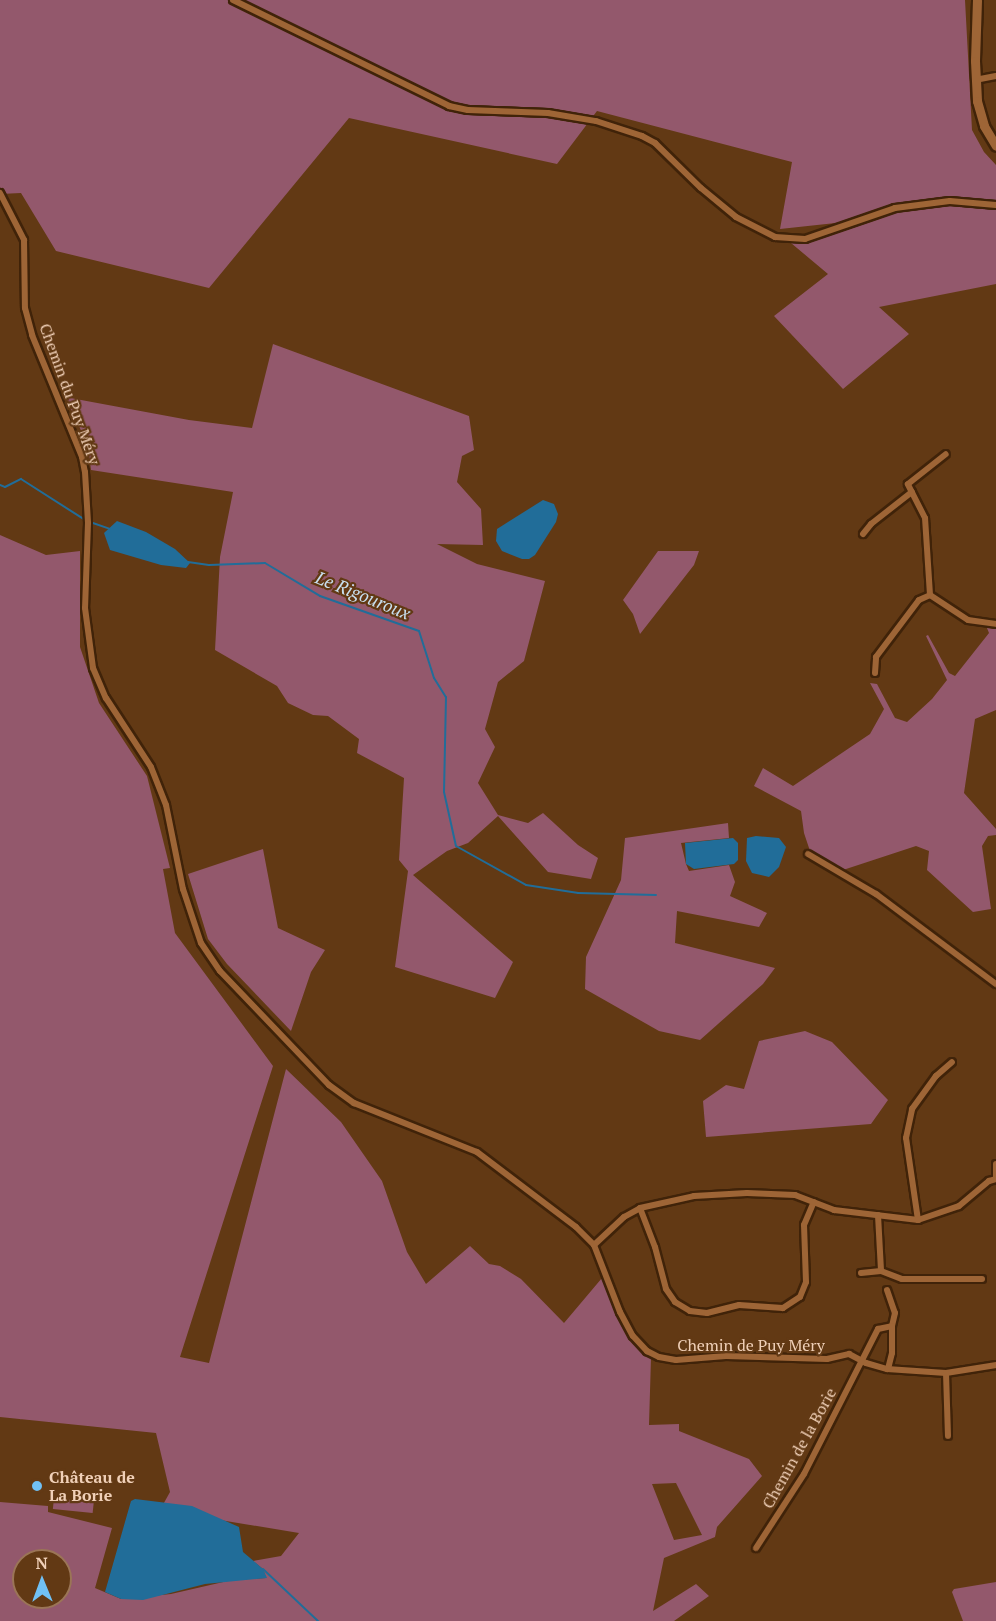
<!DOCTYPE html>
<meta charset="utf-8">
<style>
body{margin:0}
#map{position:relative;width:996px;height:1621px;overflow:hidden;background:#623914;font-family:"PT Serif",serif}
div>[style]{position:absolute}
[style*='--x']{left:calc(var(--x)*1px);top:calc(var(--y)*1px);width:calc(var(--w)*1px);rotate:calc(var(--a)*1deg)}
.green>*{inset:0;background:#93586c;transform-origin:0 0}
.water>*{inset:0;background:#216d99}
.stream>*{height:2px;margin:-1px;padding:0 1px;transform-origin:1px;border-radius:1px;background:#216d99}
.roads{filter:drop-shadow(2px 0 #402309) drop-shadow(-2px 0 #402309) drop-shadow(0 2px #402309) drop-shadow(0 -2px #402309)}
.street>*{height:6px;margin:-3px;padding:0 3px;transform-origin:3px;border-radius:3px;background:#9e6536}
.secondary>*{height:9px;margin:-4.5px;padding:0 4.5px;transform-origin:4.5px;border-radius:4.5px;background:#9e6536}
.dots>*{width:16px;height:16px;translate:-50% -50%;box-sizing:border-box;border:3px solid #623914;border-radius:50%}
span{translate:-50% -50%;white-space:nowrap;text-align:center;line-height:1.15;-webkit-text-stroke:4.5px #623914;paint-order:stroke}
.street-label{font-size:16px;color:#f0d0b8}
.poi-label{font-size:16px;color:#f0d0b8;font-weight:700}
.left{translate:0 -50%;text-align:left}
.water-label{font-size:18px;color:#c8deed;font-style:italic}
.north{position:absolute;left:12px;top:1549px;width:60px;height:60px;box-sizing:border-box;background:#623914;border:2px solid #9b7556;border-radius:50%;rotate:359deg;font-size:16px;font-weight:700;line-height:24px;text-align:center;color:#f0d0b8}
.north::after{content:'';display:block;margin:auto;width:21px;height:27px;background:#71c1f5;clip-path:polygon(50% 0,100% 100%,50% 72%,0 100%)}
</style>
<div id="map">
<div class="green">
<div style="clip-path:polygon(0 0,965px 0,972px 130px,984px 152px,996px 165px,996px 284px,879px 307px,909px 334px,843px 389px,774px 316px,828px 274px,791px 243px,808px 243px,882px 218px,780px 229px,792px 162px,597px 111px,557px 164px,349px 118px,209px 288px,56px 251px,21px 193px,0 194px)"></div>
<div style="clip-path:polygon(273px 344px,469px 416px,474px 450px,462px 456px,457px 482px,481px 509px,483px 545px,437px 544px,477px 564px,545px 581px,524px 661px,498px 682px,485px 729px,495px 747px,478px 783px,498px 815px,528px 823px,543px 813px,578px 845px,598px 858px,591px 879px,548px 872px,498px 816px,468px 843px,447px 851px,413px 875px,513px 962px,495px 998px,395px 967px,408px 871px,399px 860px,404px 778px,357px 753px,359px 739px,328px 716px,313px 715px,288px 703px,277px 686px,215px 650px,220px 557px,233px 492px,91px 470px,88px 445px,65px 397px,189px 420px,252px 428px)"></div>
<div style="clip-path:polygon(evenodd,0 535px,46px 555px,80px 551px,80px 647px,99px 703px,147px 776px,170px 868px,163px 869px,175px 933px,273px 1066px,180px 1357px,209px 1363px,286px 1069px,341px 1122px,382px 1181px,407px 1252px,426px 1284px,470px 1246px,489px 1264px,500px 1266px,521px 1279px,564px 1323px,602px 1278px,622px 1327px,633px 1344px,651px 1358px,649px 1425px,679px 1424px,679px 1431px,749px 1459px,762px 1476px,717px 1527px,715px 1537px,664px 1558px,653px 1611px,696px 1584px,709px 1596px,674px 1621px,0 1621px,0 1502px,48px 1506px,48px 1512px,112px 1528px,95px 1588px,121px 1599px,171px 1594px,232px 1580px,266px 1578px,263px 1569px,253px 1561px,281px 1556px,299px 1533px,160px 1510px,170px 1492px,156px 1433px,0 1417px,0 535px,676px 1483px,702px 1535px,674px 1540px,652px 1484px,676px 1483px,0 535px,24px 1561px,60px 1561px,60px 1597px,24px 1597px,24px 1561px)"></div>
<div style="clip-path:polygon(658px 551px,699px 551px,694px 565px,640px 634px,633px 614px,623px 600px)"></div>
<div style="clip-path:polygon(987px 628px,996px 629px,996px 710px,975px 719px,964px 793px,996px 829px,996px 835px,988px 836px,982px 846px,991px 909px,973px 912px,927px 870px,929px 851px,916px 846px,843px 870px,810px 851px,804px 833px,801px 811px,754px 786px,763px 768px,793px 786px,870px 734px,884px 709px,870px 683px,877px 684px,895px 718px,907px 722px,932px 699px,947px 680px,926px 636px,928px 635px,949px 673px,955px 676px,989px 633px)"></div>
<div style="clip-path:polygon(728px 823px,729px 838px,681px 843px,686px 864px,689px 871px,729px 865px,735px 882px,730px 896px,767px 913px,759px 927px,677px 911px,675px 943px,775px 968px,763px 984px,700px 1040px,659px 1031px,585px 989px,586px 957px,621px 880px,625px 838px)"></div>
<div style="clip-path:polygon(263px 849px,278px 928px,325px 950px,311px 972px,291px 1031px,227px 964px,208px 939px,188px 874px)"></div>
<div style="clip-path:polygon(805px 1031px,832px 1042px,888px 1100px,871px 1124px,706px 1137px,703px 1101px,726px 1085px,744px 1089px,759px 1041px)"></div>
<div style="left:54px;top:1498px;width:40px;height:11px;rotate:6deg"></div>
<div style="clip-path:polygon(996px 1582px,996px 1621px,963px 1621px,952px 1592px,954px 1589px)"></div>
</div>
<div class="water">
<div style="clip-path:polygon(543px 500px,554px 504px,558px 514px,556px 522px,535px 555px,529px 559px,522px 559px,502px 551px,496px 541px,497px 529px)"></div>
<div style="clip-path:polygon(117px 521px,146px 532px,175px 549px,190px 563px,186px 568px,161px 565px,110px 550px,104px 533px)"></div>
<div style="clip-path:polygon(756px 836px,779px 838px,786px 847px,779px 867px,769px 877px,752px 873px,746px 861px,747px 838px)"></div>
<div style="clip-path:polygon(733px 838px,738px 843px,738px 860px,734px 864px,694px 869px,686px 864px,685px 843px)"></div>
<div style="clip-path:polygon(135px 1499px,192px 1506px,239px 1527px,243px 1552px,263px 1569px,267px 1578px,205px 1584px,143px 1600px,121px 1599px,105px 1592px,131px 1501px)"></div>
</div>
<div class="stream">
<div style="--x:0;--y:485;--w:5;--a:22"></div>
<div style="--x:5;--y:487;--w:18;--a:-27"></div>
<div style="--x:21;--y:479;--w:76;--a:32.6"></div>
<div style="--x:90;--y:522;--w:21;--a:19"></div>
<div style="--x:188;--y:562;--w:21;--a:8"></div>
<div style="--x:209;--y:565;--w:56;--a:-2"></div>
<div style="--x:265;--y:563;--w:64;--a:31"></div>
<div style="--x:320;--y:596;--w:105;--a:19.5"></div>
<div style="--x:419;--y:631;--w:49;--a:72.3"></div>
<div style="--x:434;--y:678;--w:22;--a:58"></div>
<div style="--x:446;--y:697;--w:95;--a:91.2"></div>
<div style="--x:444;--y:792;--w:55;--a:77.5"></div>
<div style="--x:456;--y:846;--w:80;--a:29.1"></div>
<div style="--x:526;--y:885;--w:53;--a:8.7"></div>
<div style="--x:578;--y:893;--w:78;--a:1.5"></div>
<div style="--x:263;--y:1569;--w:76;--a:43.4"></div>
</div>
<div class="roads">
<div class="street">
<div style="--x:233;--y:0;--w:241;--a:26.1"></div>
<div style="--x:449;--y:106;--w:19;--a:12"></div>
<div style="--x:468;--y:110;--w:80;--a:2.1"></div>
<div style="--x:548;--y:113;--w:49;--a:9.5"></div>
<div style="--x:596;--y:121;--w:48;--a:18.1"></div>
<div style="--x:642;--y:136;--w:15;--a:28"></div>
<div style="--x:655;--y:143;--w:64;--a:44.4"></div>
<div style="--x:701;--y:188;--w:45;--a:39.6"></div>
<div style="--x:736;--y:217;--w:44;--a:27.1"></div>
<div style="--x:775;--y:237;--w:30;--a:4"></div>
<div style="--x:805;--y:239;--w:95;--a:-19"></div>
<div style="--x:895;--y:208;--w:55;--a:-7.3"></div>
<div style="--x:950;--y:201;--w:46;--a:5"></div>
<div style="--x:975;--y:80;--w:21;--a:-11"></div>
<div style="--x:0;--y:193;--w:53;--a:62.9"></div>
<div style="--x:24;--y:240;--w:68;--a:89.2"></div>
<div style="--x:25;--y:308;--w:28;--a:75"></div>
<div style="--x:32;--y:335;--w:132;--a:67.7"></div>
<div style="--x:82;--y:457;--w:15;--a:79"></div>
<div style="--x:85;--y:472;--w:51;--a:86.6"></div>
<div style="--x:88;--y:523;--w:85;--a:92"></div>
<div style="--x:85;--y:608;--w:61;--a:82.4"></div>
<div style="--x:93;--y:668;--w:33;--a:67"></div>
<div style="--x:106;--y:698;--w:82;--a:56.9"></div>
<div style="--x:151;--y:767;--w:41;--a:68.5"></div>
<div style="--x:166;--y:805;--w:86;--a:78.6"></div>
<div style="--x:183;--y:889;--w:57;--a:71.6"></div>
<div style="--x:201;--y:943;--w:34;--a:56"></div>
<div style="--x:220;--y:971;--w:158;--a:46.3"></div>
<div style="--x:329;--y:1085;--w:31;--a:36"></div>
<div style="--x:354;--y:1103;--w:132;--a:21.7"></div>
<div style="--x:477;--y:1152;--w:124;--a:37.1"></div>
<div style="--x:576;--y:1227;--w:25;--a:45"></div>
<div style="--x:594;--y:1245;--w:72;--a:68.8"></div>
<div style="--x:620;--y:1312;--w:27;--a:62"></div>
<div style="--x:633;--y:1336;--w:21;--a:47"></div>
<div style="--x:647;--y:1351;--w:13;--a:27"></div>
<div style="--x:659;--y:1357;--w:17;--a:10"></div>
<div style="--x:676;--y:1360;--w:50;--a:-4.6"></div>
<div style="--x:726;--y:1356;--w:101;--a:1.7"></div>
<div style="--x:827;--y:1359;--w:23;--a:-13"></div>
<div style="--x:849;--y:1354;--w:19;--a:28"></div>
<div style="--x:866;--y:1363;--w:22;--a:16"></div>
<div style="--x:887;--y:1369;--w:59;--a:3.9"></div>
<div style="--x:946;--y:1373;--w:51;--a:-9.1"></div>
<div style="--x:863;--y:534;--w:13;--a:-51"></div>
<div style="--x:871;--y:524;--w:52;--a:-38"></div>
<div style="--x:930;--y:595;--w:77;--a:-93.7"></div>
<div style="--x:925;--y:518;--w:38;--a:-117"></div>
<div style="--x:908;--y:484;--w:48;--a:-38.3"></div>
<div style="--x:875;--y:673;--w:16;--a:-86"></div>
<div style="--x:876;--y:657;--w:71;--a:-53"></div>
<div style="--x:919;--y:600;--w:12;--a:-24"></div>
<div style="--x:930;--y:595;--w:45;--a:33.3"></div>
<div style="--x:968;--y:620;--w:28;--a:8"></div>
<div style="--x:808;--y:854;--w:79;--a:30.5"></div>
<div style="--x:876;--y:894;--w:150;--a:36.9"></div>
<div style="--x:640;--y:1208;--w:42;--a:69"></div>
<div style="--x:655;--y:1247;--w:43;--a:75.3"></div>
<div style="--x:666;--y:1289;--w:16;--a:55"></div>
<div style="--x:675;--y:1302;--w:17;--a:31"></div>
<div style="--x:690;--y:1311;--w:17;--a:7"></div>
<div style="--x:707;--y:1313;--w:33;--a:-14"></div>
<div style="--x:739;--y:1305;--w:44;--a:3.9"></div>
<div style="--x:783;--y:1308;--w:20;--a:-33"></div>
<div style="--x:800;--y:1297;--w:16;--a:-68"></div>
<div style="--x:806;--y:1282;--w:57;--a:-92"></div>
<div style="--x:804;--y:1225;--w:25;--a:-67"></div>
<div style="--x:878;--y:1215;--w:56;--a:86.9"></div>
<div style="--x:918;--y:1220;--w:83;--a:-98.3"></div>
<div style="--x:906;--y:1138;--w:30;--a:-78"></div>
<div style="--x:912;--y:1109;--w:41;--a:-54"></div>
<div style="--x:936;--y:1076;--w:21;--a:-41"></div>
<div style="--x:594;--y:1245;--w:41;--a:-43"></div>
<div style="--x:624;--y:1217;--w:18;--a:-29"></div>
<div style="--x:640;--y:1208;--w:55;--a:-12.5"></div>
<div style="--x:694;--y:1196;--w:53;--a:-3.2"></div>
<div style="--x:747;--y:1193;--w:48;--a:2.4"></div>
<div style="--x:795;--y:1195;--w:42;--a:21"></div>
<div style="--x:834;--y:1210;--w:85;--a:6.8"></div>
<div style="--x:918;--y:1220;--w:43;--a:-18.9"></div>
<div style="--x:959;--y:1206;--w:39;--a:-40"></div>
<div style="--x:989;--y:1181;--w:7;--a:-16"></div>
<div style="--x:996;--y:1179;--w:15;--a:-90"></div>
<div style="--x:861;--y:1273;--w:20;--a:-6"></div>
<div style="--x:881;--y:1271;--w:22;--a:21"></div>
<div style="--x:902;--y:1279;--w:80;--a:0"></div>
<div style="--x:887;--y:1290;--w:24;--a:71"></div>
<div style="--x:895;--y:1313;--w:13;--a:103"></div>
<div style="--x:946;--y:1373;--w:63;--a:88.2"></div>
<div style="--x:756;--y:1548;--w:88;--a:-57"></div>
<div style="--x:804;--y:1474;--w:163;--a:-63"></div>
<div style="--x:878;--y:1329;--w:14;--a:-12"></div>
<div style="--x:892;--y:1326;--w:27;--a:90"></div>
<div style="--x:892;--y:1353;--w:16;--a:104"></div>
</div>
<div class="secondary">
<div style="--x:977;--y:0;--w:61;--a:91.9"></div>
<div style="--x:975;--y:61;--w:40;--a:87.1"></div>
<div style="--x:977;--y:101;--w:26;--a:74"></div>
<div style="--x:984;--y:126;--w:23;--a:59"></div>
</div>
</div>
<div class="dots">
<div style="left:37px;top:1486px;background:#71c1f5"></div>
</div>
<div class="street-label">
<span style="left:70px;top:394px;rotate:70deg">Chemin du Puy Méry</span>
<span style="left:751px;top:1345px">Chemin de Puy Méry</span>
<span style="left:799px;top:1448px;rotate:-61deg">Chemin de la Borie</span>
</div>
<div class="poi-label">
<span class="left" style="left:49px;top:1486px">Château de<br>La Borie</span>
</div>
<div class="water-label">
<span style="left:363px;top:595px;rotate:22deg">Le Rigouroux</span>
</div>
<div class="north">N</div>
</div>
